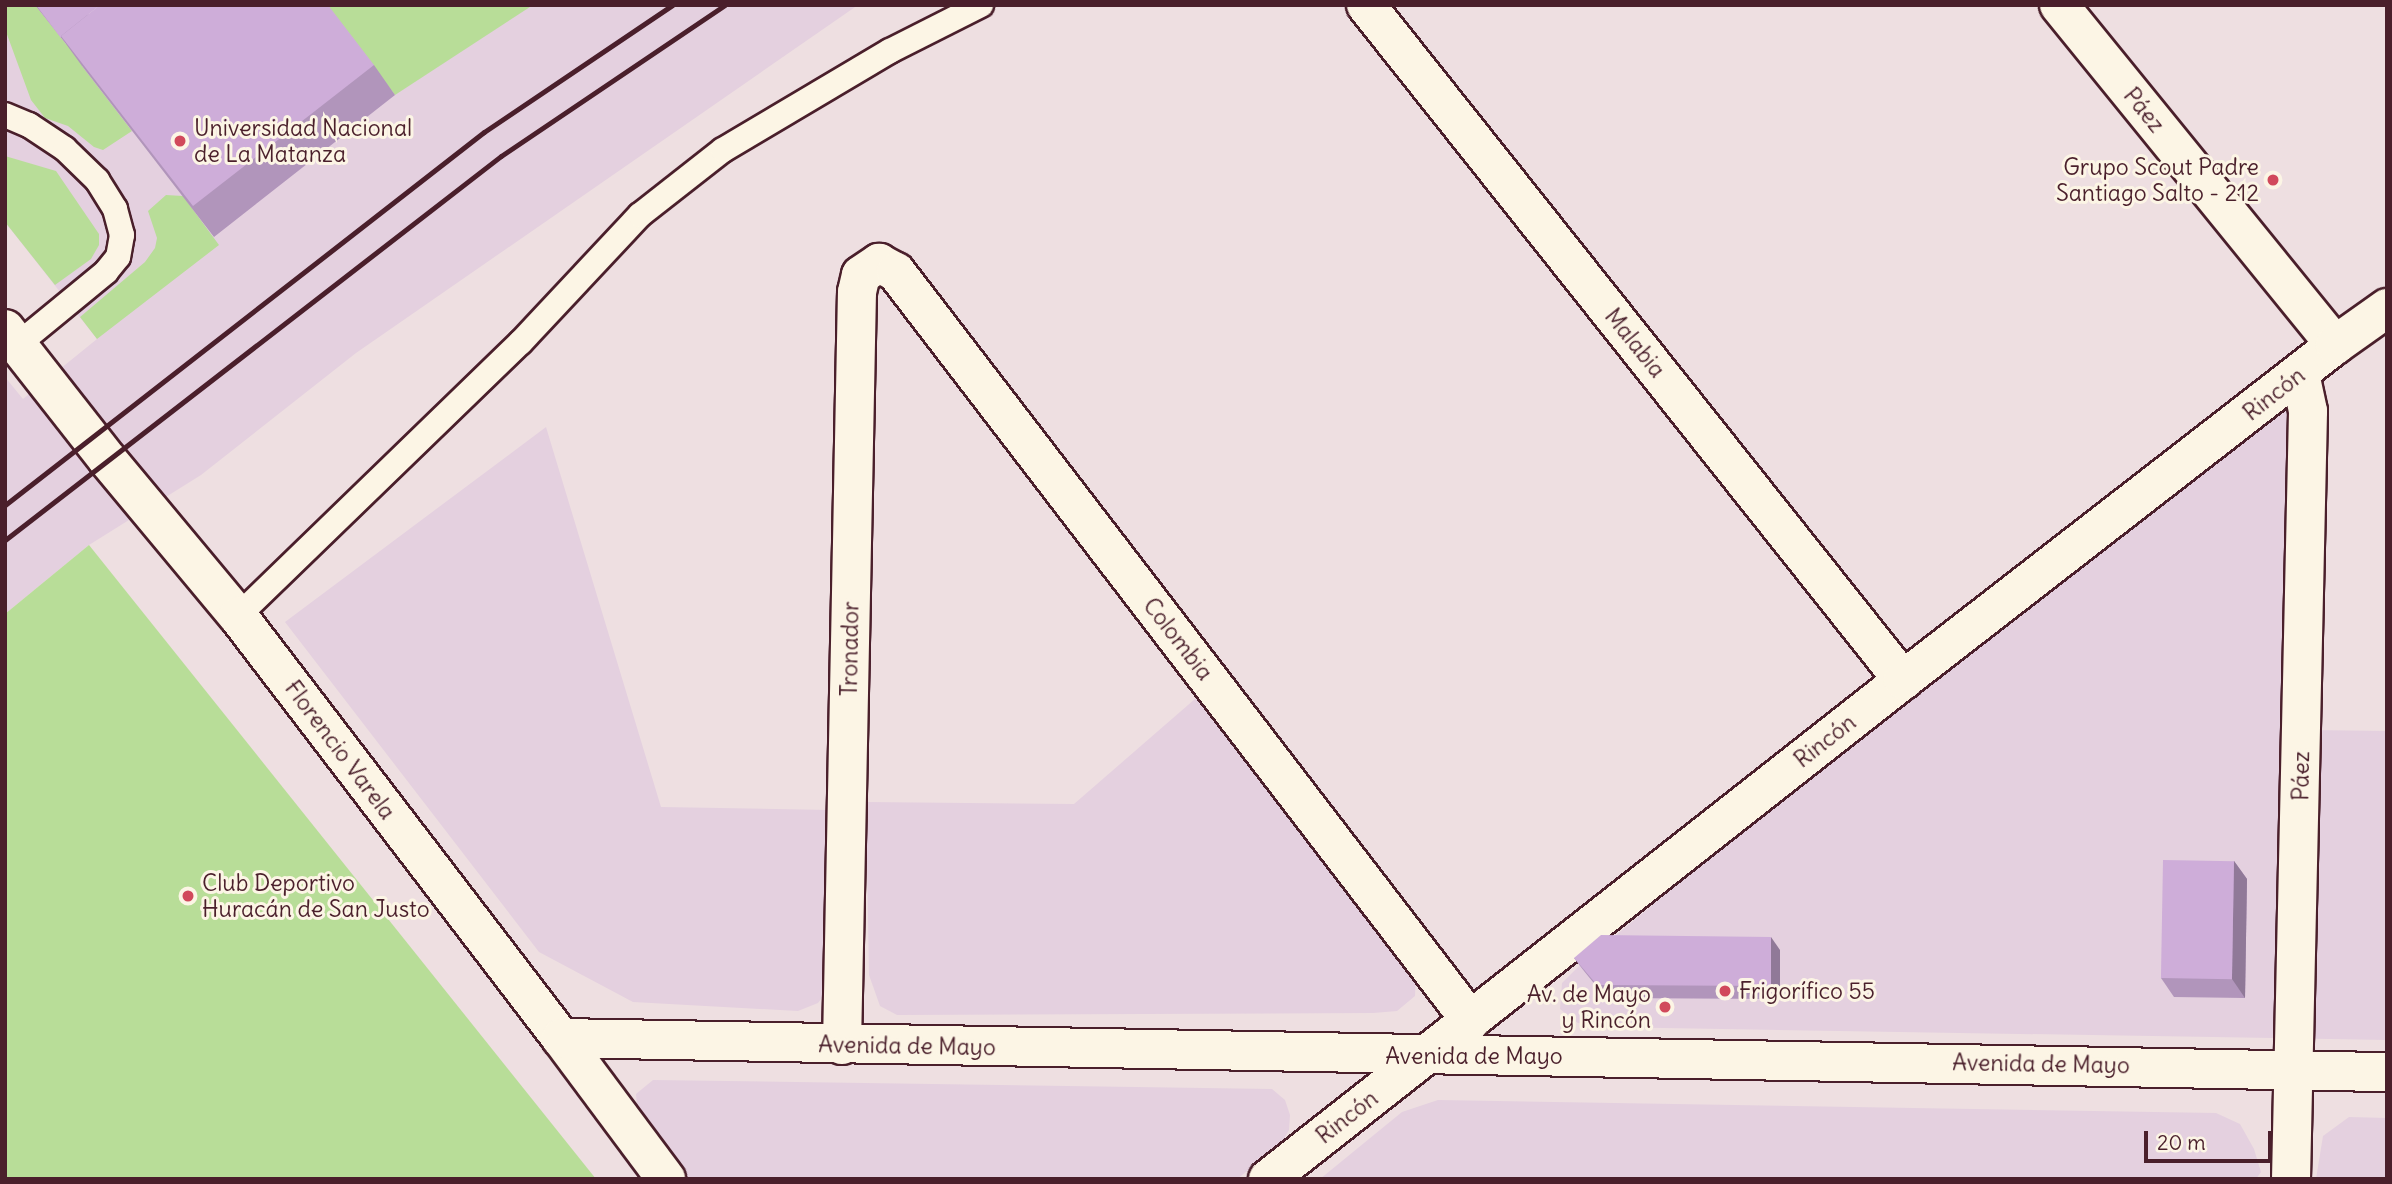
<!DOCTYPE html>
<meta charset="utf-8">
<style>
body{margin:0}
#map{position:relative;width:2392px;height:1184px;overflow:hidden;background:#eedfe1;font-family:Delius,sans-serif}
div>[style]{position:absolute}
[style*='--x']{left:calc(var(--x)*1px);top:calc(var(--y)*1px);width:calc(var(--w)*1px);rotate:calc(var(--a)*1deg)}
.built>*{inset:0;background:#e4d0df}
.green>*{inset:0;background:#b8dd98}
.roads{filter:drop-shadow(2px 0 #4a1f2b) drop-shadow(-2px 0 #4a1f2b) drop-shadow(0 2px #4a1f2b) drop-shadow(0 -2px #4a1f2b)}
.service>*{height:24px;margin:-12px;padding:0 12px;transform-origin:12px;border-radius:12px;background:#fcf5e5}
.minor>*{height:38px;margin:-19px;padding:0 19px;transform-origin:19px;border-radius:19px;background:#fcf5e5}
.secondary>*{height:38px;margin:-19px;padding:0 19px;transform-origin:19px;border-radius:19px;background:#fcf5e5}
.rail>*{height:5px;margin:-2.5px;padding:0 2.5px;transform-origin:2.5px;border-radius:2.5px;background:#4a1f2b}
.wall>*{inset:0;background:#b195bb}
.shaded-wall>*{inset:0;background:#907998}
.building>*{inset:0;background:#ceadd9;transform-origin:0 0}
.dots>*{width:19px;height:19px;translate:-50% -50%;box-sizing:border-box;border:4px solid #fcf5e5;border-radius:50%}
span{translate:-50% -50%;white-space:nowrap;text-align:center;line-height:1.15;-webkit-text-stroke:6px #fcf5e5;paint-order:stroke}
.street-label{font-size:23px;color:#4a1f2b}
.poi-label{font-size:23px;color:#4a1f2b}
.left{translate:0 -50%;text-align:left}
.right{translate:-100% -50%;text-align:right}
.frame{position:absolute;inset:0;border:7px solid #4a1f2b;pointer-events:none}
.scale{position:absolute;left:2144px;top:1131px;width:128px;height:32px;box-sizing:border-box;border:4px solid #4a1f2b;border-top:0;padding-left:9px;font-size:21px;line-height:24px;white-space:nowrap;color:#4a1f2b;-webkit-text-stroke:5px #fcf5e5;paint-order:stroke}
</style>
<div id="map">
<div class="built">
<div style="clip-path:polygon(5px 5px,858px 5px,356px 353px,201px 475px,89px 545px,5px 614px,5px 377px,23px 399px,97px 339px,5px 222px)"></div>
<div style="clip-path:polygon(2285px 402px,2295px 416px,2309px 730px,2387px 731px,2387px 1040px,1605px 1027px,1578px 1023px,1560px 1009px,1562px 983px,1580px 965px,2257px 404px)"></div>
<div style="clip-path:polygon(546px 427px,661px 807px,830px 810px,827px 991px,818px 1003px,798px 1011px,633px 1002px,539px 952px,285px 622px)"></div>
<div style="clip-path:polygon(1203px 692px,1416px 966px,1415px 996px,1397px 1011px,1373px 1013px,897px 1015px,880px 1006px,869px 975px,866px 802px,1074px 804px)"></div>
<div style="clip-path:polygon(653px 1080px,1272px 1089px,1285px 1100px,1290px 1115px,1289px 1130px,1281px 1144px,1237px 1179px,686px 1179px,638px 1116px,636px 1094px)"></div>
<div style="clip-path:polygon(1438px 1100px,2216px 1113px,2240px 1124px,2254px 1149px,2261px 1172px,2256px 1179px,1320px 1179px,1402px 1112px)"></div>
<div style="clip-path:polygon(2349px 1117px,2387px 1118px,2387px 1179px,2316px 1179px,2323px 1136px)"></div>
</div>
<div class="green">
<div style="clip-path:polygon(5px 5px,35px 5px,66px 44px,115px 5px,82px 66px,132px 131px,103px 150px,94px 147px,68px 126px,45px 118px,31px 100px,5px 29px)"></div>
<div style="clip-path:polygon(325px 5px,533px 5px,395px 95px)"></div>
<div style="clip-path:polygon(5px 156px,56px 171px,99px 234px,99px 245px,91px 259px,55px 285px,5px 222px)"></div>
<div style="clip-path:polygon(166px 195px,183px 196px,219px 245px,97px 339px,80px 317px,145px 262px,155px 248px,157px 238px,148px 211px)"></div>
<div style="clip-path:polygon(89px 545px,596px 1179px,5px 1179px,5px 614px)"></div>
</div>
<div class="roads">
<div class="service">
<div style="--x:5;--y:115;--w:26;--a:23"></div>
<div style="--x:29;--y:125;--w:43;--a:33.7"></div>
<div style="--x:65;--y:149;--w:45;--a:44.1"></div>
<div style="--x:97;--y:180;--w:34;--a:58"></div>
<div style="--x:115;--y:209;--w:27;--a:75"></div>
<div style="--x:122;--y:235;--w:22;--a:100"></div>
<div style="--x:118;--y:257;--w:19;--a:129"></div>
<div style="--x:106;--y:272;--w:115;--a:140.6"></div>
<div style="--x:238;--y:616;--w:394;--a:-44.1"></div>
<div style="--x:521;--y:342;--w:174;--a:-46.9"></div>
<div style="--x:640;--y:215;--w:105;--a:-38.1"></div>
<div style="--x:723;--y:150;--w:194;--a:-30.7"></div>
<div style="--x:890;--y:51;--w:102;--a:-26.8"></div>
</div>
<div class="minor">
<div style="--x:1366;--y:5;--w:863;--a:51.5"></div>
<div style="--x:2059;--y:5;--w:438;--a:50.9"></div>
<div style="--x:561;--y:1038;--w:176;--a:53.3"></div>
<div style="--x:842;--y:1045;--w:753;--a:-88.86"></div>
<div style="--x:857;--y:292;--w:17;--a:-77"></div>
<div style="--x:861;--y:275;--w:22;--a:-34"></div>
<div style="--x:879;--y:263;--w:19;--a:28"></div>
<div style="--x:896;--y:272;--w:944;--a:52.49"></div>
<div style="--x:1268;--y:1179;--w:808;--a:-38.16"></div>
<div style="--x:1903;--y:680;--w:547;--a:-37.79"></div>
<div style="--x:2335;--y:345;--w:64;--a:-35.4"></div>
<div style="--x:2291;--y:1179;--w:768;--a:-88.73"></div>
<div style="--x:2308;--y:411;--w:39;--a:-102"></div>
</div>
<div class="secondary">
<div style="--x:5;--y:329;--w:165;--a:51.9"></div>
<div style="--x:107;--y:459;--w:204;--a:50.2"></div>
<div style="--x:238;--y:616;--w:531;--a:52.57"></div>
<div style="--x:561;--y:1038;--w:1826;--a:1.07"></div>
</div>
</div>
<div class="rail">
<div style="--x:5;--y:505;--w:607;--a:-37.91"></div>
<div style="--x:484;--y:132;--w:227;--a:-34"></div>
<div style="--x:5;--y:540;--w:627;--a:-37.75"></div>
<div style="--x:501;--y:156;--w:270;--a:-34"></div>
</div>
<div class="wall">
<div style="clip-path:polygon(35px 5px,374px 65px,395px 95px,214px 237px,82px 66px,66px 44px)"></div>
<div style="clip-path:polygon(2234px 861px,2247px 879px,2245px 998px,2174px 997px,2161px 978px)"></div>
<div style="clip-path:polygon(1780px 950px,1780px 999px,1606px 998px,1584px 971px,1574px 958px)"></div>
</div>
<div class="shaded-wall">
<div style="clip-path:polygon(2234px 861px,2247px 879px,2245px 998px,2232px 979px)"></div>
<div style="clip-path:polygon(1771px 937px,1780px 950px,1780px 999px,1771px 986px)"></div>
</div>
<div class="building">
<div style="clip-path:polygon(36px 5px,100px 5px,61px 36px,61px 38px)"></div>
<div style="clip-path:polygon(100px 5px,328px 5px,374px 65px,193px 206px,61px 36px)"></div>
<div style="left:2163px;top:860px;width:71px;height:118px;rotate:1deg"></div>
<div style="clip-path:polygon(1601px 935px,1771px 937px,1771px 986px,1597px 985px,1574px 958px)"></div>
</div>
<div class="dots">
<div style="left:180px;top:141px;background:#d1495b"></div>
<div style="left:2273px;top:180px;background:#d1495b"></div>
<div style="left:188px;top:896px;background:#d1495b"></div>
<div style="left:1725px;top:991px;background:#d1495b"></div>
<div style="left:1665px;top:1007px;background:#d1495b"></div>
</div>
<div class="street-label">
<span style="left:2144px;top:110px;rotate:51deg">Páez</span>
<span style="left:1635px;top:343px;rotate:51deg">Malabia</span>
<span style="left:2274px;top:394px;rotate:-38deg">Rincón</span>
<span style="left:1178px;top:639px;rotate:52deg">Colombia</span>
<span style="left:850px;top:649px;rotate:-89deg">Tronador</span>
<span style="left:1825px;top:741px;rotate:-38deg">Rincón</span>
<span style="left:340px;top:750px;rotate:53deg">Florencio Varela</span>
<span style="left:2301px;top:776px;rotate:-89deg">Páez</span>
<span style="left:907px;top:1046px;rotate:1deg">Avenida de Mayo</span>
<span style="left:1474px;top:1056px">Avenida de Mayo</span>
<span style="left:2041px;top:1064px;rotate:1deg">Avenida de Mayo</span>
<span style="left:1347px;top:1117px;rotate:-38deg">Rincón</span>
</div>
<div class="poi-label">
<span class="left" style="left:194px;top:141px">Universidad Nacional<br>de La Matanza</span>
<span class="right" style="left:2259px;top:180px">Grupo Scout Padre<br>Santiago Salto - 212</span>
<span class="left" style="left:202px;top:896px">Club Deportivo<br>Huracán de San Justo</span>
<span class="left" style="left:1739px;top:991px">Frigorífico 55</span>
<span class="right" style="left:1651px;top:1007px">Av. de Mayo<br>y Rincón</span>
</div>
<div class="frame"></div>
<div class="scale">20 m</div>
</div>
